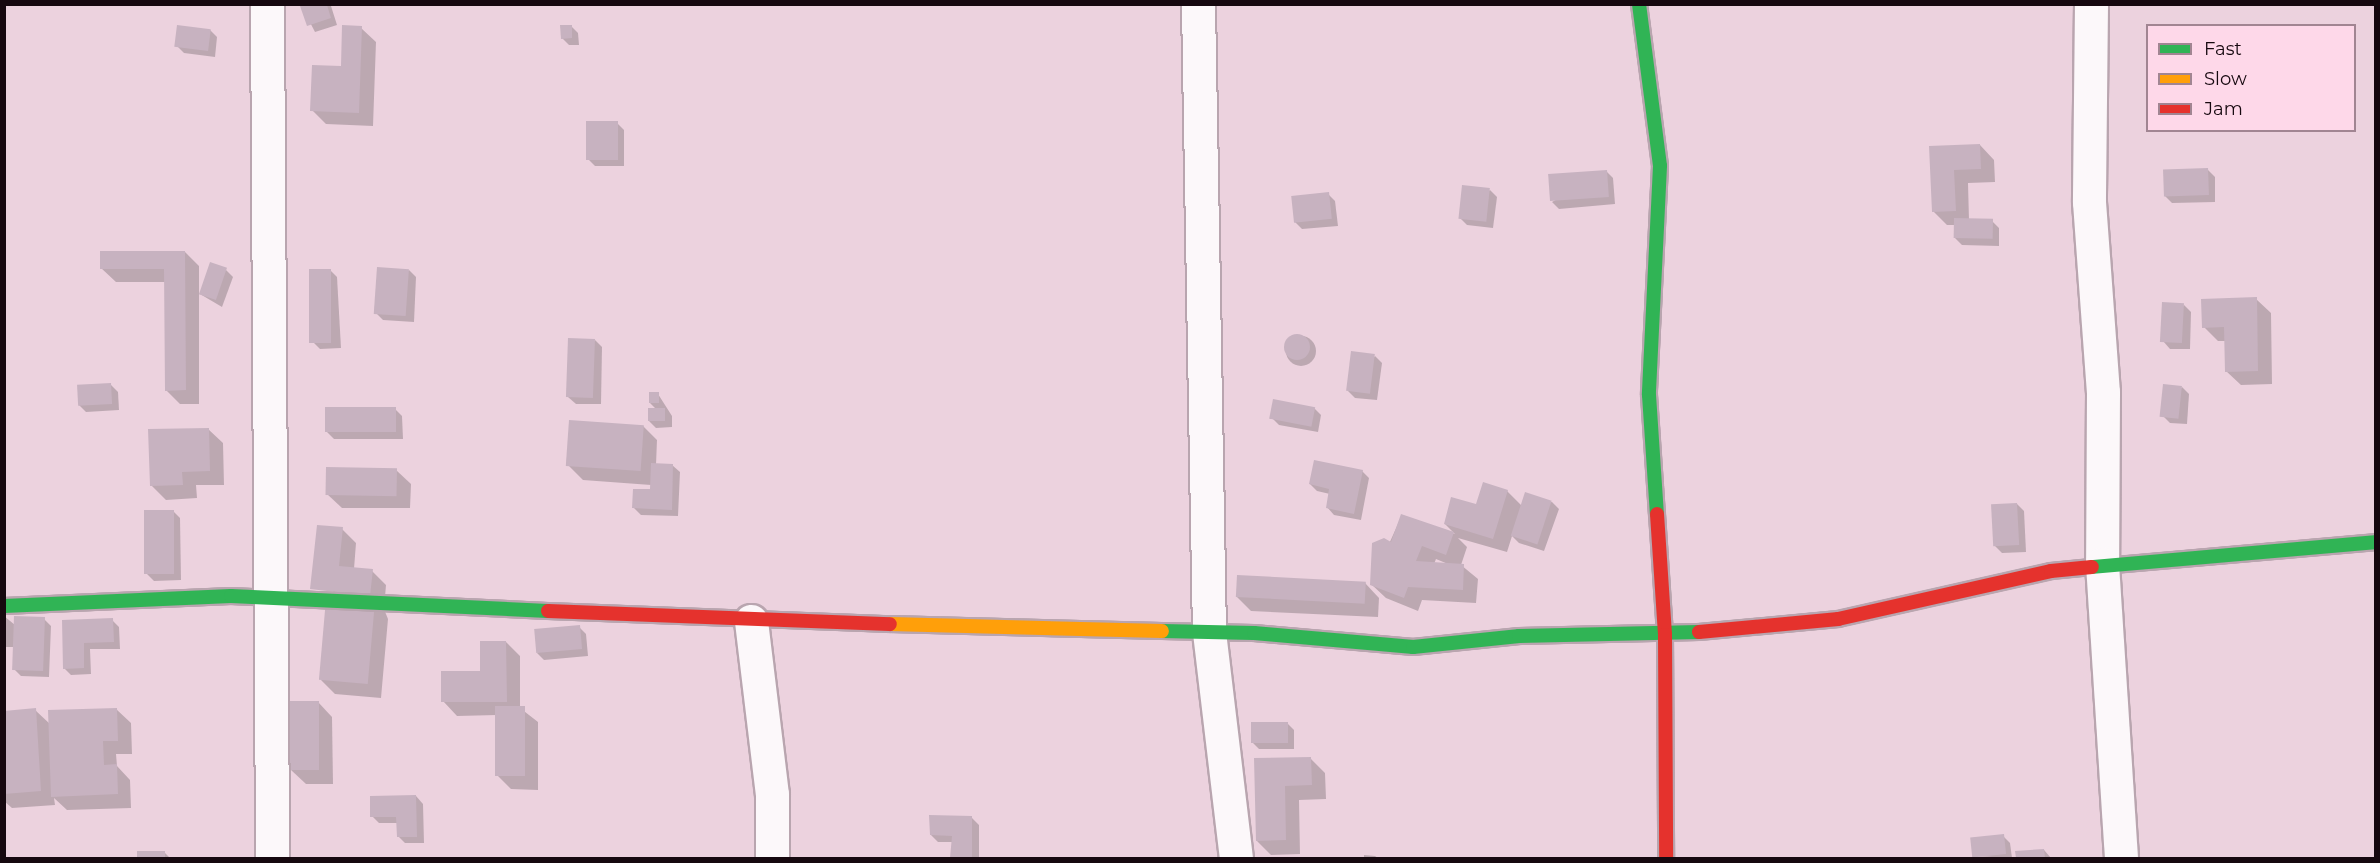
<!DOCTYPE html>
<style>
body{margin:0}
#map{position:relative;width:2380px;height:863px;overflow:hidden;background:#ecd2de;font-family:Montserrat,sans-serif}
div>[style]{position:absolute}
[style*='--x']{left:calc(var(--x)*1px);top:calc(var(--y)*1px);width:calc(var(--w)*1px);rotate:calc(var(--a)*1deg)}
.shadow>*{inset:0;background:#0003}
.round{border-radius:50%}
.building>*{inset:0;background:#c7b2c0;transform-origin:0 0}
.roads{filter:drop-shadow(2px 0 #b9a5af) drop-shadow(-2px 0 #b9a5af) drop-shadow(0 2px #b9a5af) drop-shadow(0 -2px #b9a5af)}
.street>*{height:33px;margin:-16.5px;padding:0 16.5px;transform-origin:16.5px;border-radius:16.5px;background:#fcf8fa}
.fast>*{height:14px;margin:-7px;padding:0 7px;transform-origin:7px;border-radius:7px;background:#30b455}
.slow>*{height:14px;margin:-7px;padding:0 7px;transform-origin:7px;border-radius:7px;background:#ff9f0a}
.jam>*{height:14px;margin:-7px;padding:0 7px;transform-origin:7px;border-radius:7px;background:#e5322d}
span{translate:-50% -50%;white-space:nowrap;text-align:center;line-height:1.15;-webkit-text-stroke:6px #fed8e9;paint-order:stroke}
.frame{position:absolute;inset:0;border:6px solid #16080f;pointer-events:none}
.legend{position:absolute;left:2146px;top:24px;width:210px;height:108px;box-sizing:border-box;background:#fed8e9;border:2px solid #a18592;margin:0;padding:8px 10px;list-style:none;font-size:18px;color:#16080f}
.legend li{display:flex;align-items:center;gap:12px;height:30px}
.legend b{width:30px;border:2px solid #a18592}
</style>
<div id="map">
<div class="shadow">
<div style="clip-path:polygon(311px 4px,405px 5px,331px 6px,337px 25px,315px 32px,302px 7px)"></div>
<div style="clip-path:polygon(571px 26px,578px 33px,579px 45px,569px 45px,562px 38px)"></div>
<div style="clip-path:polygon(361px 28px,376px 42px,373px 126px,326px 124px,312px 110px,342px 68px)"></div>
<div style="clip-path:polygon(210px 30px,217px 37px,215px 57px,184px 53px,177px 46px)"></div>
<div style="clip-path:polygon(617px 123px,624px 130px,624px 166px,595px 166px,588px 159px)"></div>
<div style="clip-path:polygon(1980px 145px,1994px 160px,1995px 182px,1968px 183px,1969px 220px,1992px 221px,1999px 228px,1999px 246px,1962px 245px,1955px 238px,1955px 225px,1947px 225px,1933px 211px,1930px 148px)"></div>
<div style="clip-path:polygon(2208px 170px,2215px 177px,2215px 202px,2172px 203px,2165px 196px)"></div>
<div style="clip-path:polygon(1606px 171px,1613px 178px,1615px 204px,1559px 209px,1552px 202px)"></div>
<div style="clip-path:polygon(1490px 190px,1497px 197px,1493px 228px,1467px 225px,1460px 218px)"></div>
<div style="clip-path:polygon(1328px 194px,1335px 201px,1338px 226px,1302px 229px,1295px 222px)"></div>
<div style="clip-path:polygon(185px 252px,199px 266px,199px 404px,180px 404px,166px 390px,165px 282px,116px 282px,101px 268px)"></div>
<div style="clip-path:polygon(226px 270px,233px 277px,222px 307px,200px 294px)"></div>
<div style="clip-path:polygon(330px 270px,337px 277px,341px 348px,320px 349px,313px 342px)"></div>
<div style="clip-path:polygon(409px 270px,416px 277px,414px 322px,383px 320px,376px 313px)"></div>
<div style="clip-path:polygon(2256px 299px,2271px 313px,2272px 384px,2241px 385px,2226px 371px,2226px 341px,2218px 341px,2204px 327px)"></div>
<div style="clip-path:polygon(2184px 305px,2191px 312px,2190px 349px,2170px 349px,2163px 341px)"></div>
<div class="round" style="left:1286px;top:336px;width:30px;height:30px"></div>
<div style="clip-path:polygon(595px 340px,602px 347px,601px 404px,576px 404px,568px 397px)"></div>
<div style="clip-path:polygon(1375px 356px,1382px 363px,1377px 400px,1355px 398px,1348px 391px)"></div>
<div style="clip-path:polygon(111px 385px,118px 392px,119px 410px,86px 412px,79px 405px)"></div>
<div style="clip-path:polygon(2182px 387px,2189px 394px,2187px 424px,2170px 423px,2163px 416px)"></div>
<div style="clip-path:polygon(658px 394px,672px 416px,672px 427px,656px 428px,649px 421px,657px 410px,650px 403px)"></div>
<div style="clip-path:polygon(1314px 408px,1321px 415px,1318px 432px,1279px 425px,1272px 418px)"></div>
<div style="clip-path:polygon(395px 409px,402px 416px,403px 439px,334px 439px,327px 432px)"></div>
<div style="clip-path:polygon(643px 426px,657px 440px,656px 465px,672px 465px,680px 472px,678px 516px,641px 515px,634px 508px,651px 490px,651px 485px,583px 480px,569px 466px)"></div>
<div style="clip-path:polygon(208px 429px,223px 443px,224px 485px,196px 485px,197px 498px,166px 500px,151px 485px)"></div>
<div style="clip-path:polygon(396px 470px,411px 484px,410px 508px,342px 508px,327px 494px)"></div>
<div style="clip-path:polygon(1362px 471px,1369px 478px,1361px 520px,1334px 515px,1327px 507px,1330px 494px,1317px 491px,1310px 484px)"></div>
<div style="clip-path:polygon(evenodd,1507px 491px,1522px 506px,1552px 502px,1559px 509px,1544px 551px,1519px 543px,1512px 536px,1507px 552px,1458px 538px,1467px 547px,1461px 565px,1478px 579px,1476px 603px,1422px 600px,1418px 611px,1386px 598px,1371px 584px,1402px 515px,1455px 534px,1445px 524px,1507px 491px,1436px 559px,1448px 564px,1434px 564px,1436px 559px)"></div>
<div style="clip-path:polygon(2017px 504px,2024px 511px,2026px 552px,2002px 553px,1995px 546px)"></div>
<div style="clip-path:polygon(173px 511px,180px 518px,181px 580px,154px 581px,147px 574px)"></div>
<div style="clip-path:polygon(342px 529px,356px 543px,354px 569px,372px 571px,386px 585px,384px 609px,388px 619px,381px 698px,335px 694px,321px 680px)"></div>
<div style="clip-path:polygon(1365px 583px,1379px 598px,1378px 617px,1251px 611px,1237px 597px)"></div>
<div style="clip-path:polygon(4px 616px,15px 625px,44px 619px,51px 626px,49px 677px,21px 676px,14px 669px,14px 647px,4px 647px)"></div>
<div style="clip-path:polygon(112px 620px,119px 627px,120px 649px,90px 649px,91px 674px,71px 675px,64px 668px,63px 621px)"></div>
<div style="clip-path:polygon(579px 627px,586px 634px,588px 656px,544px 660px,537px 653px)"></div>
<div style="clip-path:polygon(506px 642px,520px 656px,520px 708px,538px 722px,538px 790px,511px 789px,497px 775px,497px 715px,457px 716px,443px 701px,481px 672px)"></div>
<div style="clip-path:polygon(318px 702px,332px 717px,333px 784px,306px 784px,291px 770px)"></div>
<div style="clip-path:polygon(116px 709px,131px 723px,132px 754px,116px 754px,117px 766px,130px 780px,131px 808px,67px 810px,54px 798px,55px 805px,12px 808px,4px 801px,4px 712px,35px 710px,50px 724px)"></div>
<div style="clip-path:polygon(1287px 723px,1294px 730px,1294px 749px,1259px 749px,1252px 742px)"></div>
<div style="clip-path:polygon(1311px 759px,1325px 773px,1326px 799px,1299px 800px,1300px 854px,1271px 855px,1257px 841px,1255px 760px)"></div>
<div style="clip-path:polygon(416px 796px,423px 804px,424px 843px,405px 843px,398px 836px,398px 823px,379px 823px,372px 816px)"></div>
<div style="clip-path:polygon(972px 818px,979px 825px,979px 858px,952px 858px,953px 842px,938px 842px,931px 835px)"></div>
<div style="clip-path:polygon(2003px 836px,2010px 843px,2012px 858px,1972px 856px)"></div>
<div style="clip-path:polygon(2044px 850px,2051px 858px,2017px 858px,2017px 852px)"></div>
<div style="clip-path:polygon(139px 853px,165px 853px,170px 858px,139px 858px)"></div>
<div style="clip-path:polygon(1364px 855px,1375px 856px,1378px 858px,1364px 858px)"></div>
</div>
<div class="building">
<div style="clip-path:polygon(327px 5px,331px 18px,307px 26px,300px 6px)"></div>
<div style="left:177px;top:25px;width:34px;height:22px;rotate:7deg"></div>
<div style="clip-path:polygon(342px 25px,362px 26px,359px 113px,310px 111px,312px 65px,341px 66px)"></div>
<div style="clip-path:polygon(560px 25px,572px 25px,572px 38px,561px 39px)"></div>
<div style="left:586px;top:121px;width:32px;height:39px"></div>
<div style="clip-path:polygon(1980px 144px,1981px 169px,1954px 170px,1956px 211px,1932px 212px,1929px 146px)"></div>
<div style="left:2208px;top:168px;width:27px;height:45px;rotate:88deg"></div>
<div style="left:1607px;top:170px;width:27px;height:59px;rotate:86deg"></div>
<div style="left:1462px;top:185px;width:28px;height:34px;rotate:6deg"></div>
<div style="left:1329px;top:192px;width:27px;height:38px;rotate:84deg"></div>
<div style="left:1954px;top:218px;width:39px;height:20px;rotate:1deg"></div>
<div style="clip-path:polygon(100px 251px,185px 251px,186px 390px,165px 391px,164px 269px,100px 269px)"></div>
<div style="left:210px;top:262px;width:18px;height:34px;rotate:19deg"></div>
<div style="left:377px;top:267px;width:32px;height:47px;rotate:4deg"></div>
<div style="left:309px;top:269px;width:22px;height:74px"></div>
<div style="clip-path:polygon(2257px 297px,2258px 371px,2225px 372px,2224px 327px,2202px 328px,2201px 299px)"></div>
<div style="left:2162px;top:302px;width:22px;height:40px;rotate:3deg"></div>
<div class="round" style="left:1284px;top:334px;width:26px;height:26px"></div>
<div style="left:568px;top:338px;width:27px;height:59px;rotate:2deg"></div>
<div style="left:1351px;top:351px;width:24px;height:40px;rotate:7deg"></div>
<div style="left:111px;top:383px;width:21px;height:34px;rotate:87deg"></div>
<div style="left:2163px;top:384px;width:19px;height:33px;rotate:6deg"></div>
<div style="left:649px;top:392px;width:10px;height:11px"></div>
<div style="left:1273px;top:399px;width:43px;height:20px;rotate:11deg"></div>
<div style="left:396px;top:407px;width:25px;height:71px;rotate:90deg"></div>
<div style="left:648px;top:408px;width:17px;height:13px"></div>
<div style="left:569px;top:420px;width:75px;height:46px;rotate:4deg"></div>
<div style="clip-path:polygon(209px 428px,210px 471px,182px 472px,183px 485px,150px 486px,148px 429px)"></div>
<div style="clip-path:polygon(1314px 460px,1363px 470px,1354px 514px,1326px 508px,1329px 489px,1309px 484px)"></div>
<div style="clip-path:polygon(651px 463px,673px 464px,672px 510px,632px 508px,633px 489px,650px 489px)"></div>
<div style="left:326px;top:467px;width:71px;height:28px;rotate:1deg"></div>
<div style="clip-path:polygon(1483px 482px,1508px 490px,1493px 539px,1444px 524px,1451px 497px,1476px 504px)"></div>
<div style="left:1525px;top:492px;width:28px;height:46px;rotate:18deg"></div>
<div style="left:2017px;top:503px;width:42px;height:26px;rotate:87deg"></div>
<div style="left:144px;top:510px;width:30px;height:64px"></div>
<div style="clip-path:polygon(1401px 514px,1454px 532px,1446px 555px,1422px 546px,1416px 561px,1464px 564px,1463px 590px,1408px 587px,1404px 598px,1370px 585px,1372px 543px,1384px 538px,1391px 542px)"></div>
<div style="clip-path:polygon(317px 525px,343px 527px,339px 566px,373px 569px,370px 596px,310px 589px)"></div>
<div style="left:1237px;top:575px;width:129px;height:22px;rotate:3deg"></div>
<div style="left:326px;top:599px;width:49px;height:81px;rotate:5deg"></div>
<div style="left:14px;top:616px;width:31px;height:54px;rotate:2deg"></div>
<div style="clip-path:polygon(113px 618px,114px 642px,84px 643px,84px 668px,63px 669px,62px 620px)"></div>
<div style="left:580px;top:625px;width:24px;height:46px;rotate:85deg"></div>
<div style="clip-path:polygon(480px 641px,506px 641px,507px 702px,441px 702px,441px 671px,480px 671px)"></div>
<div style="left:290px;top:701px;width:29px;height:69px"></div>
<div style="left:495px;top:706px;width:30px;height:70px"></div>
<div style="clip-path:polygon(36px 708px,41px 791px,4px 794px,4px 711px)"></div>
<div style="clip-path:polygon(117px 708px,118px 741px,103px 741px,104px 765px,117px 764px,118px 794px,51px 797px,48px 710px)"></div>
<div style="left:1251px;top:722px;width:37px;height:21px"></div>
<div style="clip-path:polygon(1311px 757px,1312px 785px,1285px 786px,1286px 840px,1256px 841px,1254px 758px)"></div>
<div style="clip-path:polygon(416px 795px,417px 837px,397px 837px,396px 817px,370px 817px,370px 796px)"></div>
<div style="clip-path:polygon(929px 815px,972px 816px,972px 858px,950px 858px,952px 836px,930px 835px)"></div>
<div style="left:2004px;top:834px;width:20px;height:34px;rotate:84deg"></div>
<div style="clip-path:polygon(2044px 849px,2045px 858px,2016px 858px,2015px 851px)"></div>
<div style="left:137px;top:851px;width:28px;height:7px"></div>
</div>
<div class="roads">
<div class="street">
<div style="--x:267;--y:4;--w:854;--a:89.66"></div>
<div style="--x:1198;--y:4;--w:628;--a:89"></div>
<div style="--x:1209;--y:632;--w:228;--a:83.2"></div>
<div style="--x:2091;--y:4;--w:198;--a:90.6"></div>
<div style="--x:2089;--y:202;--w:191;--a:85.8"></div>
<div style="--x:2103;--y:392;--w:172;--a:90.3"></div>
<div style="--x:2102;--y:564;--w:295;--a:86.3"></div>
<div style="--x:751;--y:621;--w:174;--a:83.1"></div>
<div style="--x:772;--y:794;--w:64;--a:90"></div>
</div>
<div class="fast">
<div style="--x:1639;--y:4;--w:163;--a:82.6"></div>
<div style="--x:1660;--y:166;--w:229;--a:92.8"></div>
<div style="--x:1649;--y:395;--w:119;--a:86.2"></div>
<div style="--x:2092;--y:567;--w:285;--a:-5"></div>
<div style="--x:4;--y:606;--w:227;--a:-2.5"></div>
<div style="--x:231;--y:596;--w:317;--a:2.7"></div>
<div style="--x:1162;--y:631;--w:92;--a:1.2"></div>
<div style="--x:1254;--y:633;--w:160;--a:5"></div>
<div style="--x:1413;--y:647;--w:107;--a:-5.9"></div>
<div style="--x:1519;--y:636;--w:180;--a:-1.3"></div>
</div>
<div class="slow">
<div style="--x:890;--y:624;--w:272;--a:1.5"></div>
</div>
<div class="jam">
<div style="--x:1657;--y:514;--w:121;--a:86.2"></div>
<div style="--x:1665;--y:635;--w:223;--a:89.7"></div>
<div style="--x:548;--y:611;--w:342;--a:2.2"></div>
<div style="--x:1699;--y:632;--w:140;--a:-5.3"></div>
<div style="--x:1838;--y:619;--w:218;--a:-12.7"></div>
<div style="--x:2051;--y:571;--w:41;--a:-5.6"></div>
</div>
</div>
<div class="frame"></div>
<ul class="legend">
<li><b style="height:8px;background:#30b455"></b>Fast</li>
<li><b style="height:8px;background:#ff9f0a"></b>Slow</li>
<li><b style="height:8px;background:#e5322d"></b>Jam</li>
</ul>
</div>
